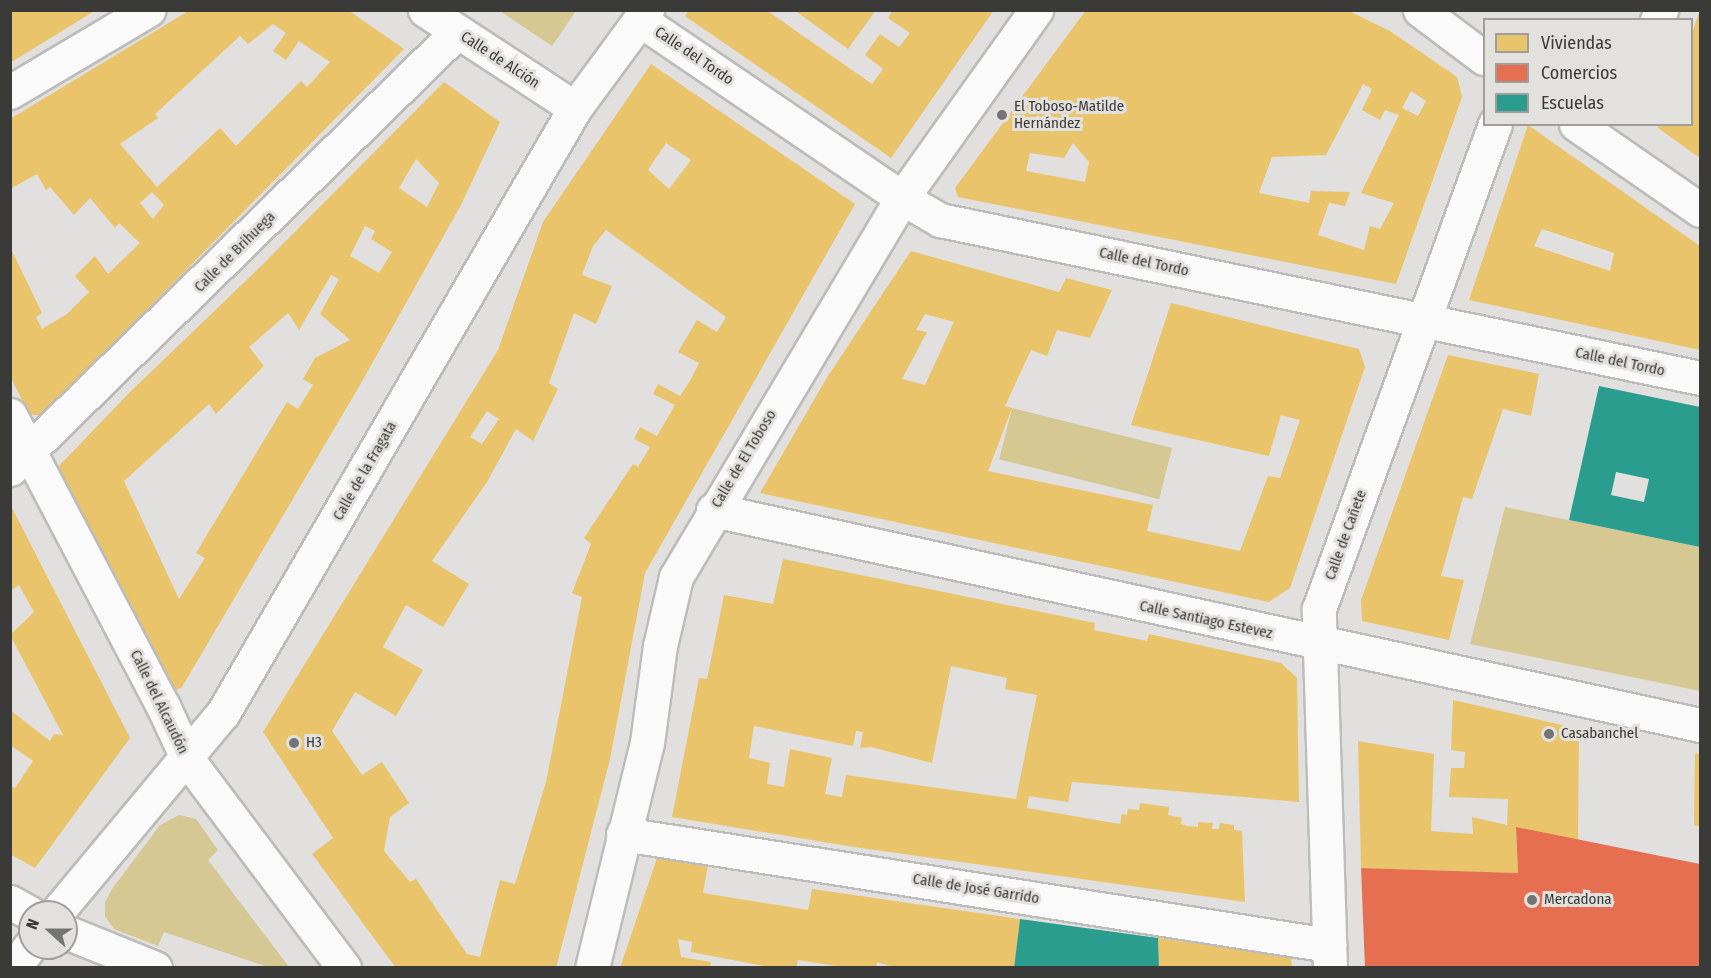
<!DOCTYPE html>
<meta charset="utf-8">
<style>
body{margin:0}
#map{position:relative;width:1711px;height:978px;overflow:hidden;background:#e1e0de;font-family:"Fira Sans Condensed",sans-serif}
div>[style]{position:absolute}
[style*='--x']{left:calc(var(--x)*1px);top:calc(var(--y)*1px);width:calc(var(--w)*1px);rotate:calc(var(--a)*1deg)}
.green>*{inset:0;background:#d5c893;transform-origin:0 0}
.homes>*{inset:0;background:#e9c46a}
.shops>*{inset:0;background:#e76f51}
.schools>*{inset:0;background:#2a9d8f}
.roads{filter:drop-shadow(2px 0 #bcbcba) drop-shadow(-2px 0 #bcbcba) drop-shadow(0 2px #bcbcba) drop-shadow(0 -2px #bcbcba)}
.minor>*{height:33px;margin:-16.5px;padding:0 16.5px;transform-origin:16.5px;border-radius:16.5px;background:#fafafa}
.dots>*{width:16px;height:16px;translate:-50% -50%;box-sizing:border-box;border:3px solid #e2e1dd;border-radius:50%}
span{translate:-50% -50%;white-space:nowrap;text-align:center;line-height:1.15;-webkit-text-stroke:6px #e2e1dd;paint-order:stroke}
.street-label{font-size:15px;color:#3a3a38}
.poi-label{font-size:15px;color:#3a3a38}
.left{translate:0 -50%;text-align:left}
.frame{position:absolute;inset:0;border:12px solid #3a3a38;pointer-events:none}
.legend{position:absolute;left:1483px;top:18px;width:210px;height:108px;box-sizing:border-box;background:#e2e1dd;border:2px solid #9f9e9b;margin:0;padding:8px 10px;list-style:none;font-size:18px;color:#3a3a38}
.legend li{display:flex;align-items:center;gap:12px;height:30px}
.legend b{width:30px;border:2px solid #9f9e9b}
.north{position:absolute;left:18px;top:900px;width:60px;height:60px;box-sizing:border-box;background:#e2e1dd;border:2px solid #9f9e9b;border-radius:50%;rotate:291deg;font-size:16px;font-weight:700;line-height:24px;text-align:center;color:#3a3a38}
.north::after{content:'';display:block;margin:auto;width:21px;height:27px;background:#747472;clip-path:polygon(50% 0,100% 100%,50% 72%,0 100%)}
</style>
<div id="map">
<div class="green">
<div style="clip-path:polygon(500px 11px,576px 11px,552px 46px)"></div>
<div style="left:1012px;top:408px;width:165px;height:53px;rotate:14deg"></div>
<div style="clip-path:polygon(1505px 507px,1700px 547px,1700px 691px,1470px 644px)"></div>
<div style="clip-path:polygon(179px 815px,196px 819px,218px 850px,208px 860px,289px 967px,268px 967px,164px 932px,158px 946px,114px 929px,105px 916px,105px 902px,112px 889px,160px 825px)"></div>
</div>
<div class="homes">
<div style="clip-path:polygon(10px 10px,96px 10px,10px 63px)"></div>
<div style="clip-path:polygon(evenodd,190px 10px,348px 10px,404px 49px,42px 416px,29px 414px,10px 376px,10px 247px,42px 313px,36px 317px,42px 329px,67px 314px,89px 292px,75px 276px,95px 256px,108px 274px,140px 243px,119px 223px,115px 228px,90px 198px,74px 215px,50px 187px,46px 190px,37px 174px,10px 189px,10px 119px,190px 10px,273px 24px,286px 33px,273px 51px,286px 60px,299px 41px,330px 62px,307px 87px,301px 81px,236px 146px,220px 128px,157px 187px,120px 144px,158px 118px,155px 114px,240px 36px,248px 44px,273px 24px,190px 10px,152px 192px,164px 205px,153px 219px,140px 203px,152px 192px)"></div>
<div style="clip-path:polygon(689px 10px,766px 10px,872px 84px,883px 69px,865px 55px,880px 34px,899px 47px,910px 33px,888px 18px,893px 10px,994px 10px,891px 158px,685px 16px)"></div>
<div style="clip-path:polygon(794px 10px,876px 10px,848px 49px)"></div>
<div style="clip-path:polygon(evenodd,1086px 10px,1347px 10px,1390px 31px,1457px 77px,1462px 97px,1396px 284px,958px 197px,955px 188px,1086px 10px,1363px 84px,1372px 89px,1362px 110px,1380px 120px,1385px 110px,1399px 115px,1361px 193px,1394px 203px,1380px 229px,1370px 226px,1364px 250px,1318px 235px,1329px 203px,1345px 206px,1350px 192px,1311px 191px,1309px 203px,1259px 193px,1272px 157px,1326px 155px,1363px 84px,1086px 10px,1411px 91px,1426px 101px,1418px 116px,1402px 108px,1411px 91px,1086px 10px,1073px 143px,1089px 162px,1085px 182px,1026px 171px,1030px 153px,1064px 158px,1073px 143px)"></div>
<div style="clip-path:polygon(1700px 10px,1700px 158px,1658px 128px,1659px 124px,1692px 124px,1692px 33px)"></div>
<div style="clip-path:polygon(evenodd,651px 64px,855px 204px,645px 573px,610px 759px,556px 968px,396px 968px,312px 854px,333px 838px,263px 732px,498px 350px,543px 222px,651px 64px,666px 143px,691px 160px,669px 189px,648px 170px,666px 143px,651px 64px,606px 230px,726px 317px,717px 332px,697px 320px,678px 352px,699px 363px,690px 381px,680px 396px,658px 384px,653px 394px,675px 405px,657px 436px,640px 427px,634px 439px,650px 447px,638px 467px,633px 464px,584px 538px,591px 544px,572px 593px,582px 597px,546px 782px,515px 884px,500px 880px,480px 957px,467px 954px,416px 879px,410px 882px,384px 851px,390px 817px,409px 803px,382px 762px,362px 775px,332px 731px,355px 692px,396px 716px,423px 670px,383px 647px,406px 605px,443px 627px,469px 584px,432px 561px,487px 482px,516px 429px,533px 441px,558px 389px,549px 383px,574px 313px,596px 324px,612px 286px,582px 275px,593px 246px,606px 230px,651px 64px,487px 411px,499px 419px,482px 444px,470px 437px,487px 411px)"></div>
<div style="clip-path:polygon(evenodd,444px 82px,500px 122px,461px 205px,360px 385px,182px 687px,168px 695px,56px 469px,130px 392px,259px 268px,444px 82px,416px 159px,439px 183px,427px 207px,399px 188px,416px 159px,444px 82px,365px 226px,375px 231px,371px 239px,392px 252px,379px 273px,350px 256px,365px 226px,444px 82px,331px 275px,339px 279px,320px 314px,350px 340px,315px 358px,303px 379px,313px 385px,298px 409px,287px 402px,196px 553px,205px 558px,179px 599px,124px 481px,209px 404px,216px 414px,264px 366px,249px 347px,288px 313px,299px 330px,331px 275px)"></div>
<div style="clip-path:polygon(evenodd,1528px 125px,1700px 246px,1700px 350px,1469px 300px,1528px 125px,1542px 229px,1614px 253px,1610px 271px,1534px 246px,1542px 229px)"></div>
<div style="clip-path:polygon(evenodd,911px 251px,1059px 292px,1066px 278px,1112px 290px,1090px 338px,1057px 330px,1047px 356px,1031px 350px,1005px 406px,1012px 408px,988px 471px,1153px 505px,1147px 531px,1240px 551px,1268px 476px,1280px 478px,1300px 420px,1281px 415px,1269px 456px,1131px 425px,1171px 303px,1359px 349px,1365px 367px,1290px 588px,1269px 602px,760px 493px,826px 379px,911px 251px,925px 314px,954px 322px,925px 385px,902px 379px,927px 332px,916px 330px,925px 314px)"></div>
<div style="clip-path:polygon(1448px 355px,1539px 374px,1531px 416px,1503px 409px,1472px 499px,1463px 497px,1441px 576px,1464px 580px,1449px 640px,1362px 621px,1361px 600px)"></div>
<div style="clip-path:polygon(10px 504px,130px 738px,35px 868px,10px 854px,10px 786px,15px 788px,33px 761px,10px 745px,10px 710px,50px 741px,54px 734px,63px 735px,10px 635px,34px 612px,19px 585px,10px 591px)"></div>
<div style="clip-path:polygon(evenodd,783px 559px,1095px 623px,1094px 630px,1147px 641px,1149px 634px,1281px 663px,1297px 678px,1299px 802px,1072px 782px,1068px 802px,1029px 796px,1027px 808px,1120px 824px,1122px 814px,1127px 815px,1128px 809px,1139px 810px,1140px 803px,1169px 807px,1168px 815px,1182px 818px,1181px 824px,1187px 826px,1198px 827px,1198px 822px,1213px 823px,1212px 829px,1219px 829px,1220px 823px,1234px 825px,1234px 830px,1242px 831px,1245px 902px,854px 847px,672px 817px,699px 678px,707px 679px,724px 595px,773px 604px,783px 559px,951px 666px,1007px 678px,1005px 689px,1037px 695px,1016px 799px,846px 775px,842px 797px,825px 794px,832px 758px,790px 749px,784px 787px,767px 784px,770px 763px,749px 758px,754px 726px,853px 746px,856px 731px,863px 732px,860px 748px,871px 747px,932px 763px,951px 666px)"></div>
<div style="clip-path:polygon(1453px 700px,1579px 729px,1578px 841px,1516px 827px,1518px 873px,1361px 868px,1358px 741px,1434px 754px,1431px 831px,1473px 834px,1472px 817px,1507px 825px,1508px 799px,1449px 797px,1451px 768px,1464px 768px,1465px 752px,1451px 750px)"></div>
<div style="clip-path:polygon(1695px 753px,1700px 754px,1700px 826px,1694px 825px)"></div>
<div style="clip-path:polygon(657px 858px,708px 865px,703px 893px,808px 910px,812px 889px,1020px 919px,1014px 968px,896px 968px,877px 962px,876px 968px,849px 968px,798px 960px,796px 968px,775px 968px,691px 952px,692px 942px,678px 939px,681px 957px,711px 962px,710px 968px,620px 968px)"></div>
<div style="clip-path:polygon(1158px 938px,1291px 956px,1292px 968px,1159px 968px)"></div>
</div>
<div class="shops">
<div style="clip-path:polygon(1516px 827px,1700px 864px,1700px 968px,1365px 968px,1361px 868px,1518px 873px)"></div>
</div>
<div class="schools">
<div style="clip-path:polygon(evenodd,1599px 386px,1700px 407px,1700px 547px,1569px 520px,1599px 386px,1616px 472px,1649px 479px,1644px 502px,1611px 495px,1616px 472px)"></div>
<div style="clip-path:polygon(1020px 919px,1158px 938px,1159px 968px,1014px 968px)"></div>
</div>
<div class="roads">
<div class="minor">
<div style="--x:425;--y:10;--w:179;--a:33.2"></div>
<div style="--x:1420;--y:10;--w:80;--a:36.9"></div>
<div style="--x:640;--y:20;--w:317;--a:34.2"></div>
<div style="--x:902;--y:198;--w:44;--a:30.1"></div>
<div style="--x:940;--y:220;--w:776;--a:11.74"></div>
<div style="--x:1657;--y:20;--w:11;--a:-68"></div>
<div style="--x:10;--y:92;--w:161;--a:-30.7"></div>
<div style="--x:1576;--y:124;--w:151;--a:34.7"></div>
<div style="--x:10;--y:415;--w:329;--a:62.3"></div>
<div style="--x:163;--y:706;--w:60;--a:65.2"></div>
<div style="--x:188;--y:760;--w:260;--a:53.1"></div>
<div style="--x:10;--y:469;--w:625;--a:-44.35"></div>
<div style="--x:713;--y:510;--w:1010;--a:12.29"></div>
<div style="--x:623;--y:834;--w:715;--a:8.94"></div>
<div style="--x:10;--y:902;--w:23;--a:29"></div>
<div style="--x:57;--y:912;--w:259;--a:-50.2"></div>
<div style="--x:223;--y:713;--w:700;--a:-59.81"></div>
<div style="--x:575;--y:108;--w:122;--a:-53.7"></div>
<div style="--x:66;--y:932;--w:96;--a:22"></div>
<div style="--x:14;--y:968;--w:27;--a:-54"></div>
<div style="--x:592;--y:968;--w:232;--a:-76.3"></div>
<div style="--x:647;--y:743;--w:98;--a:-82.4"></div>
<div style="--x:660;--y:646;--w:71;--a:-76.9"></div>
<div style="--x:676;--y:577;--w:441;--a:-59.2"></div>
<div style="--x:902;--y:198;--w:231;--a:-54.5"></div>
<div style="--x:1330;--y:968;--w:359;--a:-91.8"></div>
<div style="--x:1319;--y:609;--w:516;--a:-70.05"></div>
</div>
</div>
<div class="dots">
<div style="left:1002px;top:115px;background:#747472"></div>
<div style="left:1549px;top:734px;background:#747472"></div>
<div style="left:294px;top:743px;background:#747472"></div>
<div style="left:1532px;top:900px;background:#747472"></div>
</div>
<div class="street-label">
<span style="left:694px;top:56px;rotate:34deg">Calle del Tordo</span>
<span style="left:500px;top:60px;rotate:33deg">Calle de Alción</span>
<span style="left:235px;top:252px;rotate:-45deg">Calle de Brihuega</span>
<span style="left:1144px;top:262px;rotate:12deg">Calle del Tordo</span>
<span style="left:1620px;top:362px;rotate:12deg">Calle del Tordo</span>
<span style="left:744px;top:459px;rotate:-59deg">Calle de El Toboso</span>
<span style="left:365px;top:471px;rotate:-60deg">Calle de la Fragata</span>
<span style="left:1346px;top:535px;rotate:-70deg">Calle de Cañete</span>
<span style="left:1206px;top:620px;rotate:12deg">Calle Santiago Estevez</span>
<span style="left:159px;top:702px;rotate:64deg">Calle del Alcaudón</span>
<span style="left:976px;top:889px;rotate:9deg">Calle de José Garrido</span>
</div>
<div class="poi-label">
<span class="left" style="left:1014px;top:115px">El Toboso-Matilde<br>Hernández</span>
<span class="left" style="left:1561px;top:734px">Casabanchel</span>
<span class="left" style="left:306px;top:743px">H3</span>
<span class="left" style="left:1544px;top:900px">Mercadona</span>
</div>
<div class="frame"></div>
<ul class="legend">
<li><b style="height:16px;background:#e9c46a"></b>Viviendas</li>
<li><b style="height:16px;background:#e76f51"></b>Comercios</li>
<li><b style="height:16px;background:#2a9d8f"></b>Escuelas</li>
</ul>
<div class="north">N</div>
</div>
